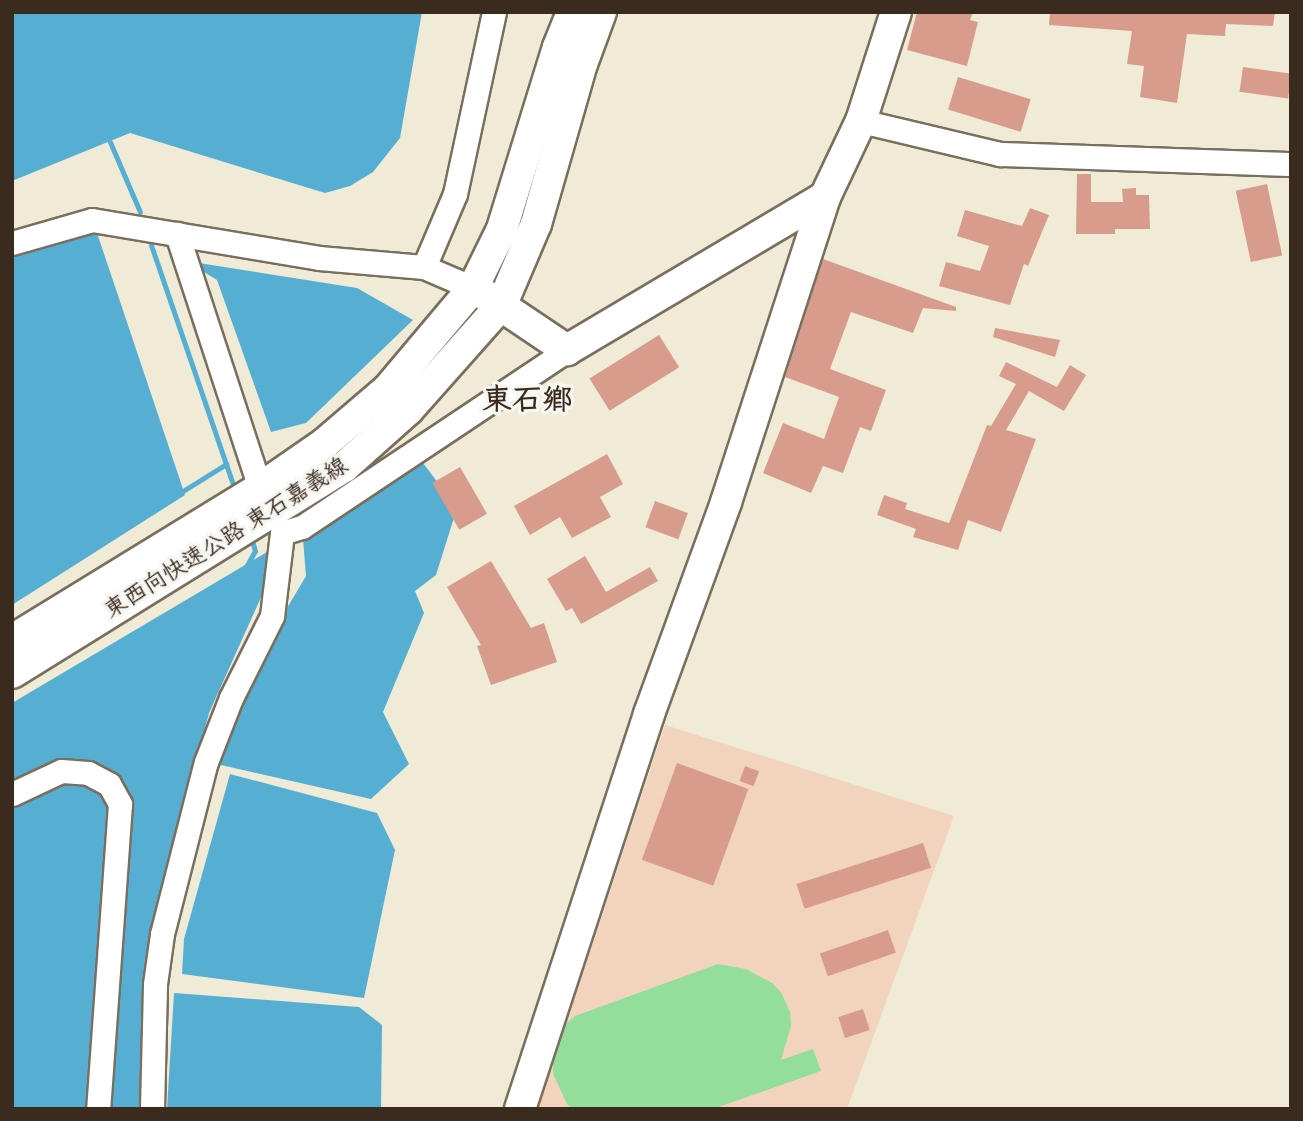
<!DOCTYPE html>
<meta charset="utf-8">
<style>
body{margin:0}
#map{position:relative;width:1303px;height:1121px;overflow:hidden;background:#efebd6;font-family:"Balsamiq Sans","LXGW WenKai TC",sans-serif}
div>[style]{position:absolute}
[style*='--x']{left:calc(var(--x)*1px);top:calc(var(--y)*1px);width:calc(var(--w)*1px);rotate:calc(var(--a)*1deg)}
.built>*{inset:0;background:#f2d4be}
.green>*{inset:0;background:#93de9a}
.water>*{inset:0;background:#56afd3}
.stream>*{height:5px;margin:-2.5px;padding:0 2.5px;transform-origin:2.5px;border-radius:2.5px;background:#56afd3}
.building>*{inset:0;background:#d89c8c;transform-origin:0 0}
.roads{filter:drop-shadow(2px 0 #7a6e5e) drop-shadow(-2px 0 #7a6e5e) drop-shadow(0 2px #7a6e5e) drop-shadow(0 -2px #7a6e5e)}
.minor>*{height:23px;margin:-11.5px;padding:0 11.5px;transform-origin:11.5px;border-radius:11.5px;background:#fff}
.major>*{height:30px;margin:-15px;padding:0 15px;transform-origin:15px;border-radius:15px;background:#fff}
span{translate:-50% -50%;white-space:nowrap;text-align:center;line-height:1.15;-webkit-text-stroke:7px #f6f6f2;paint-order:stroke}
.street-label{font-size:23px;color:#3b2a1e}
.district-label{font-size:30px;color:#3b2a1e;font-weight:700}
.frame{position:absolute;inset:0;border:14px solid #3b2a1e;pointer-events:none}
</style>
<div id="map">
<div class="built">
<div style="clip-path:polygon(665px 725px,954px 816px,847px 1109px,538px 1109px)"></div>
</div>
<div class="green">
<div style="clip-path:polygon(718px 964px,746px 969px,772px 983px,781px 992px,790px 1012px,791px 1026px,781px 1060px,813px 1049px,821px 1071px,713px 1109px,572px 1109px,567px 1104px,553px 1074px,553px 1047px,566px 1024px,575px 1016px)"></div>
</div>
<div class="water">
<div style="clip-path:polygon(12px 12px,422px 12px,400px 138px,373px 172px,350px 186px,325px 193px,130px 133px,12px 181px)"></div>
<div style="clip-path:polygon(93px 221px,185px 495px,12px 605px,12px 248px)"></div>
<div style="clip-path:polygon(186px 261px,357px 288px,413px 320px,306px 423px,271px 432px,217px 280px)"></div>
<div style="clip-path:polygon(420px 459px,457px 508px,436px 575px,415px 591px,424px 613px,383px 712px,409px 764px,371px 799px,212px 763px,242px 684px,306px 576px,302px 527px)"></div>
<div style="clip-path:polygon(267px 552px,267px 584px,209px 713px,177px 835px,146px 1109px,106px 1109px,119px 899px,131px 810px,129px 800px,112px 773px,81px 760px,70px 760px,12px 785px,12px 703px)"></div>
<div style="clip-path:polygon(230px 774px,377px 813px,395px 850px,364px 998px,182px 974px,184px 939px)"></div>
<div style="clip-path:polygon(59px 779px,94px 784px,112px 803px,89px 1109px,12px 1109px,12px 800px)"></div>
<div style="clip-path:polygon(174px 993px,359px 1007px,382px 1025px,381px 1109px,167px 1109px)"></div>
</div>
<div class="stream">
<div style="--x:110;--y:142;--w:76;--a:66.8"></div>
<div style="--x:151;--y:245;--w:260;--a:71.1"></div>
<div style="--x:178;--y:494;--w:57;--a:-32"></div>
<div style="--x:246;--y:567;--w:18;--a:-61"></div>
<div style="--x:255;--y:551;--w:15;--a:-106"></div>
</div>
<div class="building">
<div style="clip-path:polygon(917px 12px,973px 12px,970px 20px,978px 22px,967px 66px,907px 50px)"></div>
<div style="clip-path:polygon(1050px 12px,1275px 12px,1273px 26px,1226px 24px,1225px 36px,1187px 34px,1177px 103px,1140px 97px,1144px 66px,1127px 64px,1132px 31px,1049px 25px)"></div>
<div style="left:1243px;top:67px;width:49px;height:25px;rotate:8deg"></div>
<div style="left:958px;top:77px;width:76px;height:34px;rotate:17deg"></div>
<div style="clip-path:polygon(1077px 174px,1091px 174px,1091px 202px,1123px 202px,1122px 189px,1136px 188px,1136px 195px,1149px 195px,1150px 229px,1115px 229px,1115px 234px,1076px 234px)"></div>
<div style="left:1267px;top:184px;width:73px;height:32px;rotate:78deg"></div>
<div style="clip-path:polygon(1030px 208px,1049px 215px,1028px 266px,1024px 264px,1010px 305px,939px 286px,946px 262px,980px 271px,989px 246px,957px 236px,965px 210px,1022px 226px)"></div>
<div style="clip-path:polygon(823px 259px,956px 307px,956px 311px,923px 308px,913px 333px,851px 312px,830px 369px,886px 390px,871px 431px,860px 427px,843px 473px,823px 466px,811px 493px,763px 473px,783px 423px,824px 439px,839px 397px,785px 377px)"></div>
<div style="clip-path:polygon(995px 328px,1060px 340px,1055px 357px,993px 337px)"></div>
<div style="left:659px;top:335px;width:38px;height:82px;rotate:58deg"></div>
<div style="clip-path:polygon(1006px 362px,1057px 387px,1070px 365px,1086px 375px,1064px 411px,1029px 391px,1006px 430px,1036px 439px,1001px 532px,968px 520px,958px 550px,913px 537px,916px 529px,877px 515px,884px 495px,907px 503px,905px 509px,949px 523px,987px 425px,991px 426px,1016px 384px,999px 376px)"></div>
<div style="clip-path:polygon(607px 454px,623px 484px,600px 497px,611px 517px,572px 538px,560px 517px,530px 535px,514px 506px)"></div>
<div style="left:460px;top:467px;width:54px;height:32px;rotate:60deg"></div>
<div style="left:655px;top:501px;width:35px;height:28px;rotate:20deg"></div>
<div style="clip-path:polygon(585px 556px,606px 592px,650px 567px,658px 581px,581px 624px,572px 608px,566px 611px,547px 579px)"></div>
<div style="clip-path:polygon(491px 561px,531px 628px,544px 623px,557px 662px,491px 685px,477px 646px,481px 645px,447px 587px)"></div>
<div style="left:677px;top:763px;width:76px;height:103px;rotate:20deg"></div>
<div style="left:745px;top:766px;width:15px;height:16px;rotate:20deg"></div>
<div style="left:923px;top:843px;width:26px;height:133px;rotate:72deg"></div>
<div style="left:888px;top:930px;width:24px;height:72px;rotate:71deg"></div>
<div style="left:863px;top:1009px;width:22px;height:26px;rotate:72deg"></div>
</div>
<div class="roads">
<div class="minor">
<div style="--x:861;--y:121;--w:143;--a:13.4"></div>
<div style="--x:1000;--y:154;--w:291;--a:2"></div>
<div style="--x:177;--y:234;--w:267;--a:71.9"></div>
<div style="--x:12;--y:243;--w:83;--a:-16"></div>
<div style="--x:92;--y:220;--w:230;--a:9.5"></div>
<div style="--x:319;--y:258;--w:105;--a:4.9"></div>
<div style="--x:424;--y:267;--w:53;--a:23.2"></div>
<div style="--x:424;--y:267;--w:79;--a:-67"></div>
<div style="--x:455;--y:194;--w:186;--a:-77.9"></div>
<div style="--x:12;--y:794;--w:54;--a:-25.1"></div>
<div style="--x:61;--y:771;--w:27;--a:4"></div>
<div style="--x:88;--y:773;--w:24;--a:28"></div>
<div style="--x:109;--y:784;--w:23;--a:61"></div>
<div style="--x:120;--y:804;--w:306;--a:94.1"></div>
<div style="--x:152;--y:1109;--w:125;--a:-88.6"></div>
<div style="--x:155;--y:984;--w:50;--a:-82"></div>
<div style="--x:162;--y:934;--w:178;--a:-75.7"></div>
<div style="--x:206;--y:762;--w:69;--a:-68.7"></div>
<div style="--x:231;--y:698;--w:92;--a:-63.4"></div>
<div style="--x:272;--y:616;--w:84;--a:-83.1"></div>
<div style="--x:282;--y:533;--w:21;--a:-17"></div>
<div style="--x:302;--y:527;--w:319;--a:-33.7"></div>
</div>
<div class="major">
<div style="--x:485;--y:295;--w:99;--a:33.9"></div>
<div style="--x:567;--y:350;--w:300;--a:-30.7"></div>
<div style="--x:825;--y:197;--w:84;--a:-64.7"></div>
<div style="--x:861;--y:121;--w:114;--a:-72.2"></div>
<div style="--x:12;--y:640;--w:291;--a:-31.5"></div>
<div style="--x:260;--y:488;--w:79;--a:-34.7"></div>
<div style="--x:325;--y:443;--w:83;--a:-40.6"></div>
<div style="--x:388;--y:389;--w:132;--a:-49.9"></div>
<div style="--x:473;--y:288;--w:66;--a:-63.8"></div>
<div style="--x:502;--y:229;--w:190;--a:-72.9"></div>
<div style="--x:558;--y:47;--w:38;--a:-68"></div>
<div style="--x:12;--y:673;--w:391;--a:-31.8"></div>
<div style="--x:344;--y:467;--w:86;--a:-41.7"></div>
<div style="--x:408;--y:410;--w:142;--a:-48.4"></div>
<div style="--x:502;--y:304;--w:87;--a:-67"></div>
<div style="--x:536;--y:224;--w:166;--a:-74"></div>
<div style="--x:582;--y:64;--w:55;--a:-69.9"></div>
<div style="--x:520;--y:1109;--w:416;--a:-71.9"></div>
<div style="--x:649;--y:714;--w:226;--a:-70"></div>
<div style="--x:726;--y:502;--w:321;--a:-72"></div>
</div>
</div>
<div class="street-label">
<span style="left:226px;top:538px;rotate:-32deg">東西向快速公路 東石嘉義線</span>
</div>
<div class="district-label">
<span style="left:527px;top:400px">東石鄉</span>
</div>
<div class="frame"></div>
</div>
